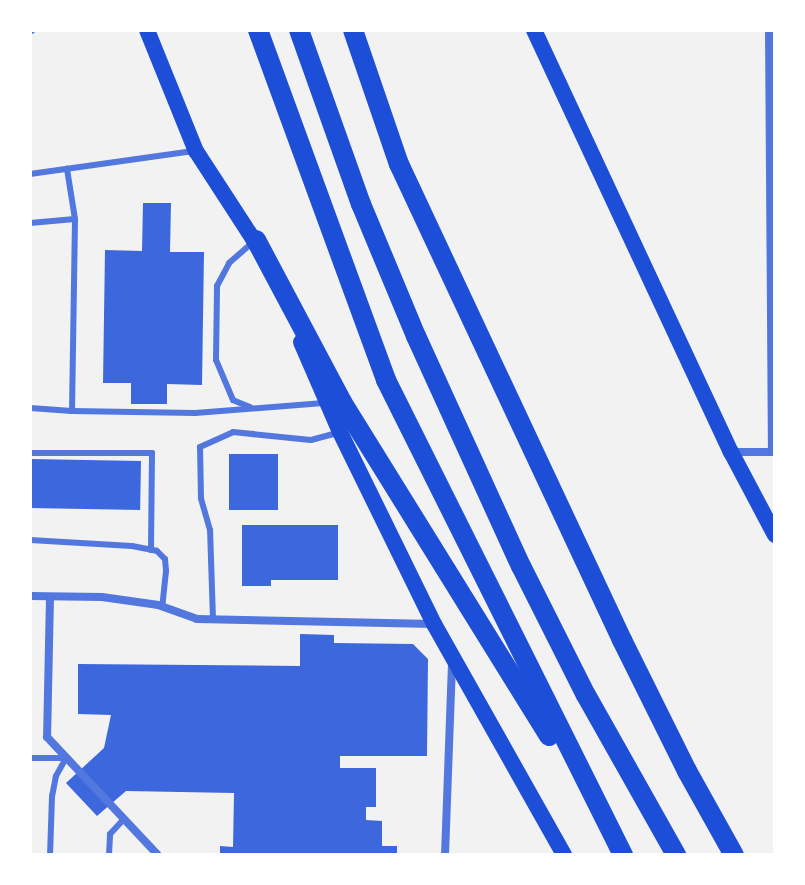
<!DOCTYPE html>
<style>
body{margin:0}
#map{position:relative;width:805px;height:885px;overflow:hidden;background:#f2f2f2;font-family:"Fira Sans",sans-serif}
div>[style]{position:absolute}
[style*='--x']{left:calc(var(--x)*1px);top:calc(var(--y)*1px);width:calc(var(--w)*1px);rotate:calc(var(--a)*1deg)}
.building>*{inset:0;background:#3d67dc;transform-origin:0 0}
.service>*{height:6px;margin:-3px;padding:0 3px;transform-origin:3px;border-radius:3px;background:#5277de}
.minor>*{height:8px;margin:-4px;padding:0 4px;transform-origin:4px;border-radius:4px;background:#5277de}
.secondary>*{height:16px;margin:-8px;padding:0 8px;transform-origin:8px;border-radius:8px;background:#1d4ed8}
.motorway>*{height:20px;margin:-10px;padding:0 10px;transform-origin:10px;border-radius:10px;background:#1d4ed8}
span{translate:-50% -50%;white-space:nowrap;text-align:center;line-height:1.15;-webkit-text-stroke:6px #fff;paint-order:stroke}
.frame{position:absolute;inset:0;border:32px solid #fff;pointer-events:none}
</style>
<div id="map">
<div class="building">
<div style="clip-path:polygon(143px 203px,171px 203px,170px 252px,204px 252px,202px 385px,167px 384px,167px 404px,131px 404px,131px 383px,103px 383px,105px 250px,142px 251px)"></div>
<div style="left:229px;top:454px;width:49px;height:56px"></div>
<div style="left:30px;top:459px;width:111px;height:49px;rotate:1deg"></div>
<div style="clip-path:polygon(242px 525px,338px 525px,338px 580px,271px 580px,271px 586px,242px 586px)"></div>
<div style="clip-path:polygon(300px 634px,334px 635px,334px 643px,413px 644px,428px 659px,427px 756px,340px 756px,340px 768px,376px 768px,376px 807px,366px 807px,366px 820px,382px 821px,382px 846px,397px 846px,397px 855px,220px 855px,220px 846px,233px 847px,234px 793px,126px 791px,97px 816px,66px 783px,104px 748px,111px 715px,78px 714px,78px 664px,300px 666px)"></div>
</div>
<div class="service">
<div style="--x:30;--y:32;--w:4;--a:-34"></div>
<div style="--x:30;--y:174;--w:165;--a:-8"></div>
<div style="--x:30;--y:223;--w:45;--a:-5.1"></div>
<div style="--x:250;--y:407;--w:18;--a:-158"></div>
<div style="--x:233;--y:400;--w:43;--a:-113"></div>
<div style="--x:216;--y:360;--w:74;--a:-89.2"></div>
<div style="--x:217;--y:286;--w:26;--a:-62"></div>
<div style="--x:229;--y:263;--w:30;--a:-41"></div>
<div style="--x:30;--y:408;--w:42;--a:4.1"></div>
<div style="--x:72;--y:411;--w:192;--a:-89.1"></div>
<div style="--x:75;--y:219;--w:51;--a:-99.1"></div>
<div style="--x:72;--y:411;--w:123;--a:0.9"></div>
<div style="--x:195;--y:413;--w:129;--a:-4.4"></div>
<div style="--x:30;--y:453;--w:122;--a:0"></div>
<div style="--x:152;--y:453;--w:97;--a:90.6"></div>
<div style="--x:30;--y:540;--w:102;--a:3.4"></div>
<div style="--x:132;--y:546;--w:25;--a:11"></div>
<div style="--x:157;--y:551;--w:11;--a:45"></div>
<div style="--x:165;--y:559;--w:12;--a:85"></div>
<div style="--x:166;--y:571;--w:36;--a:96"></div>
<div style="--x:213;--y:619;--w:89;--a:-91.9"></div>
<div style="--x:210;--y:530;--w:33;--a:-106"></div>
<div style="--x:201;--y:498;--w:51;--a:-91.1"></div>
<div style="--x:200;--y:447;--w:36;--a:-24"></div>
<div style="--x:233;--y:432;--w:78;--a:5.9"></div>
<div style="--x:311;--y:440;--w:27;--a:-15"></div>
<div style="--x:30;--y:758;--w:36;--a:0"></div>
<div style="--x:66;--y:758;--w:21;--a:119"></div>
<div style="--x:56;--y:776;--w:20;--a:101"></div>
<div style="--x:52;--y:796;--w:59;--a:91.9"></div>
<div style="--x:109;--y:855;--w:21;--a:-87"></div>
<div style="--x:110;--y:834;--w:21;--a:-47"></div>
</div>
<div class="minor">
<div style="--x:769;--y:30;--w:422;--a:89.6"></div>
<div style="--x:732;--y:452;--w:42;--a:0"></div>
<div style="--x:30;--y:596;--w:72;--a:0.8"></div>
<div style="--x:102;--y:597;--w:57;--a:8.1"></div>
<div style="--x:158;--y:605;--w:41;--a:19.7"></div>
<div style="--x:197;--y:619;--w:237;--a:1.2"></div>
<div style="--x:50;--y:597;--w:140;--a:91.2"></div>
<div style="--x:47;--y:737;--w:162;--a:46.8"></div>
<div style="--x:445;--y:855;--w:195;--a:-87.9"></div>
</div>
<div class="secondary">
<div style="--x:147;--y:30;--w:131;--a:68"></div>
<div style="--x:196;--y:151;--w:119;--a:57"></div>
<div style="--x:534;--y:30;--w:466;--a:65"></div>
<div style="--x:731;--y:452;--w:94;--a:62.1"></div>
<div style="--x:301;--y:342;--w:98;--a:66.6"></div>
<div style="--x:340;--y:432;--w:214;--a:63.9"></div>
<div style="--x:434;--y:624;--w:265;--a:60.6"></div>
</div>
<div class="motorway">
<div style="--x:258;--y:30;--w:373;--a:69.9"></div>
<div style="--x:386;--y:380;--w:531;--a:63.48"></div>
<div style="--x:299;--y:30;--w:185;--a:70.4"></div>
<div style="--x:361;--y:204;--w:143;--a:67.4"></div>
<div style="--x:416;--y:336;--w:253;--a:65.5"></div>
<div style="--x:521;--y:566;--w:144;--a:63.3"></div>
<div style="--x:586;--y:695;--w:184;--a:60.6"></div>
<div style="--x:353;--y:30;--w:142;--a:71.1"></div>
<div style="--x:399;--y:164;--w:526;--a:64.9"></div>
<div style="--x:622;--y:640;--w:146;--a:63.6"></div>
<div style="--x:687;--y:771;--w:96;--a:60.8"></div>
<div style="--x:256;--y:240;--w:183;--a:62"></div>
<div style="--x:342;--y:402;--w:393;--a:58.2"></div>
</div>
<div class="frame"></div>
</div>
